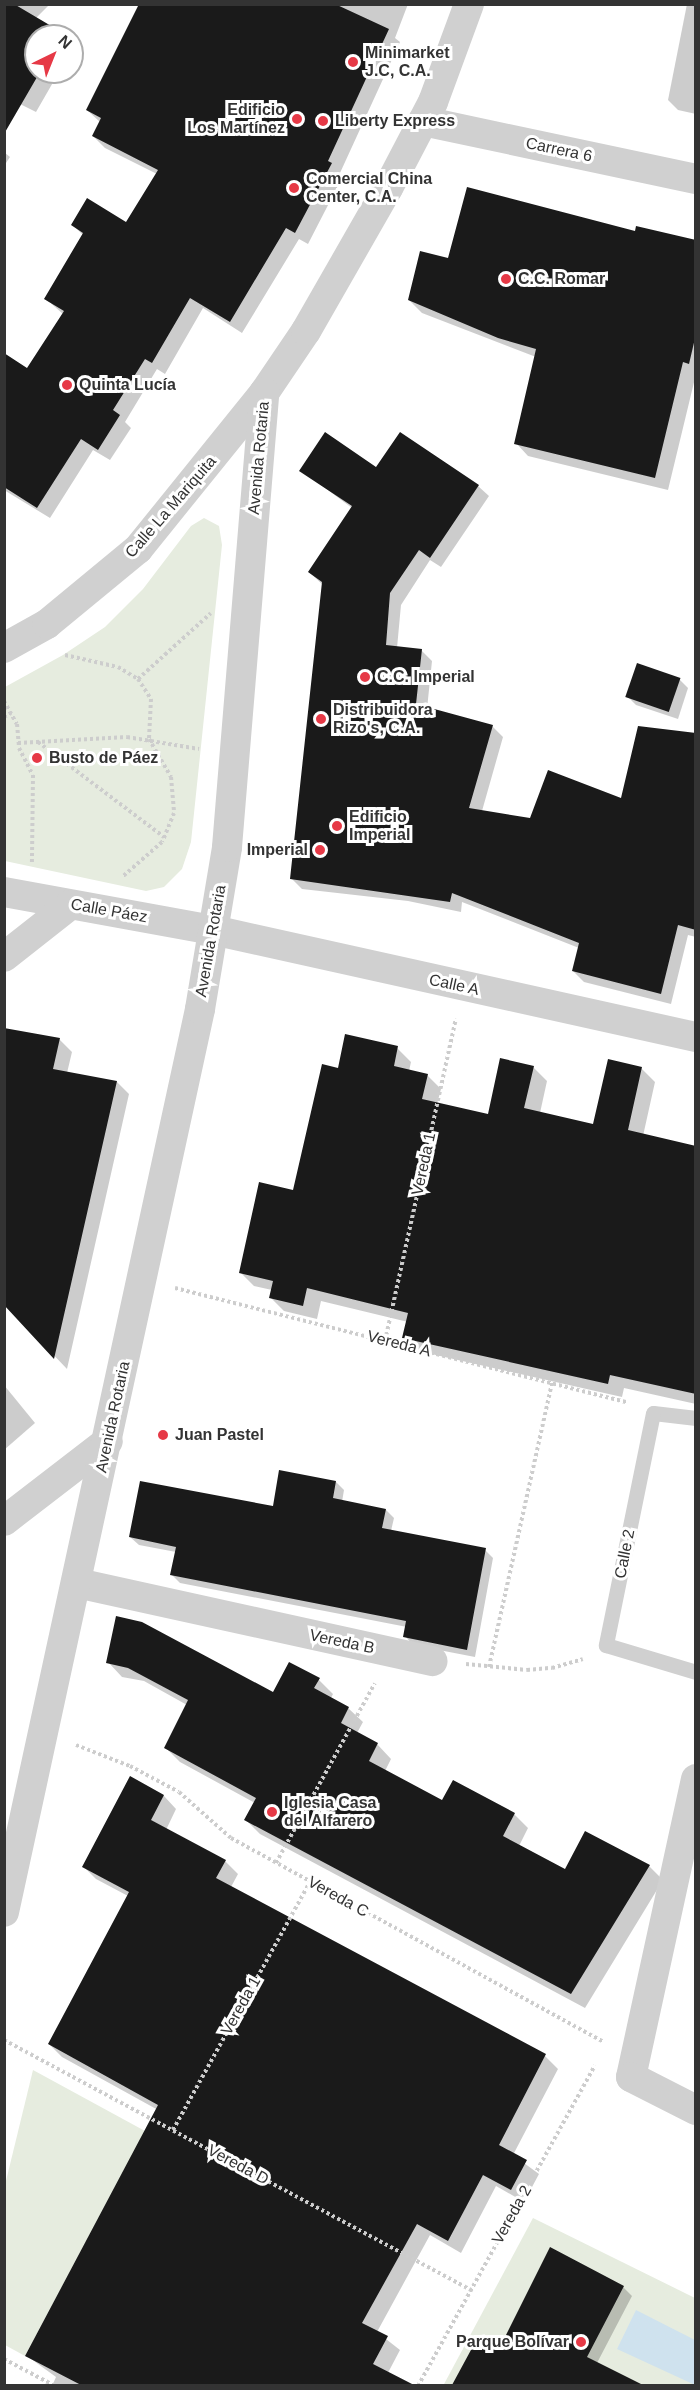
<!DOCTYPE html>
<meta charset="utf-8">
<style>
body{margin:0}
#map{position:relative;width:700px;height:2390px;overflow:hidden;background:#fff;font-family:Helvetica,sans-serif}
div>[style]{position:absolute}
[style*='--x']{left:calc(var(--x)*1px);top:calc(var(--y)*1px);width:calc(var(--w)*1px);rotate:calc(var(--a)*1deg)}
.green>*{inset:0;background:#e6ecdf}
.water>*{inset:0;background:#cfe2ee}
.shadow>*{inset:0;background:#0003}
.building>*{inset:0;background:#1a1a1a;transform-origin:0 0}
.path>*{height:4px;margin-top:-2px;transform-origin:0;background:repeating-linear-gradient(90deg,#cdcdcd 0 3px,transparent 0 6px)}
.lane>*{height:15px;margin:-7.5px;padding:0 7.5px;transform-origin:7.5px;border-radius:7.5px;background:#d0d0d0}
.street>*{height:30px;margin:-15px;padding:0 15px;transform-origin:15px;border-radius:15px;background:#d0d0d0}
.dots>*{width:16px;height:16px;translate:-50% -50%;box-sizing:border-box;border:3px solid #fff;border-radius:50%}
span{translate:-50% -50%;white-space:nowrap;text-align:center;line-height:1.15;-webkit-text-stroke:6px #fff;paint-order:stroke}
.poi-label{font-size:16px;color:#333;font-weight:700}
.left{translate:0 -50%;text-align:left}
.right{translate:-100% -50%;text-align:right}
.street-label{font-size:16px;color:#333}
.frame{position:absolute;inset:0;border:6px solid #333;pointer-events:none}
.north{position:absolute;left:24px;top:24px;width:60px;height:60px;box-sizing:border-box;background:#fff;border:2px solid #adadad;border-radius:50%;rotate:43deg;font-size:16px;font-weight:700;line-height:24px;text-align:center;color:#333}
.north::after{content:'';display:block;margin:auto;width:21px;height:27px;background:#e63946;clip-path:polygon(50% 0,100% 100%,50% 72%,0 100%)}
</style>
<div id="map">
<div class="green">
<div style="clip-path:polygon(204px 518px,219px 526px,222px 545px,191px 842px,182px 869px,164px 887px,146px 891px,5px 861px,5px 687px,63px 655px,105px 627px,143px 589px,191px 526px)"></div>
<div style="clip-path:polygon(33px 2070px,145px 2131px,25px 2356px,5px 2345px,5px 2185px)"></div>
<div style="clip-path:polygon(533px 2218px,695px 2298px,695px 2385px,443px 2386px)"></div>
</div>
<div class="water">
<div style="clip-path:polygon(636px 2310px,695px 2340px,695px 2385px,617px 2349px)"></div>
</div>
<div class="shadow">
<div style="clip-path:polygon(4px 4px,50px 4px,35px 19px,64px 36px,36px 36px,36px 72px,59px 72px,36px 112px,4px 96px)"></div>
<div style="clip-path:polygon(140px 4px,408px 4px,395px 38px,400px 42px,340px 173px,343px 176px,308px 244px,299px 239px,242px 333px,203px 308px,165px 374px,157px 369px,125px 422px,131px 428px,110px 460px,93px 450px,50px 518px,4px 490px,4px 355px,28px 370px,63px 314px,46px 299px,83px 235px,73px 225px,126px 224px,157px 174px,105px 148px,93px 136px,100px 122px,87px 110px)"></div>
<div style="clip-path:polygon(687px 4px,696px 4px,696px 114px,678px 110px,668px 100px)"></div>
<div style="clip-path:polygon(4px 152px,10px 157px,4px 166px)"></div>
<div style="clip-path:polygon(636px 233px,696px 241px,696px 374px,668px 490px,528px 456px,516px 443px,536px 357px,422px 313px,409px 300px,449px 260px)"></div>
<div style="clip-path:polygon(377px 469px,478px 486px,489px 496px,441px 567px,430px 560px,401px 605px,397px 648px,421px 650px,432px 661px,427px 709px,492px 726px,503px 737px,482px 811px,531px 820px,622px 800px,696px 742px,696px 937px,688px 935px,671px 1004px,584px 982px,573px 971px,579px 948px,462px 902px,461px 912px,408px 901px,302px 889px,291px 878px,323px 585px,309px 572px,352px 508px,301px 470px)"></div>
<div style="clip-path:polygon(680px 680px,688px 688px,678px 719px,636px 705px,628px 697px)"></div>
<div style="clip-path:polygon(5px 1033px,59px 1039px,72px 1052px,67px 1073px,117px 1082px,129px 1094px,67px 1369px,4px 1303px)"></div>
<div style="clip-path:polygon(397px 1048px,411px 1062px,409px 1071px,427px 1075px,441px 1089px,437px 1104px,489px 1116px,533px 1067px,547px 1081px,540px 1113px,595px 1125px,641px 1068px,655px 1082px,643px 1136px,696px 1148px,696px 1404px,624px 1388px,622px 1397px,418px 1351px,404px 1338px,408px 1322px,321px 1301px,317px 1319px,284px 1311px,271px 1298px,272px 1290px,254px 1286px,240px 1272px,294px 1191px,339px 1070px)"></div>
<div style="clip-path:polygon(4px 1385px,35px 1423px,4px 1450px)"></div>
<div style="clip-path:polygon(336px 1482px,344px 1490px,342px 1502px,386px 1510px,394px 1518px,391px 1531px,485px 1550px,493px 1558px,475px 1657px,413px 1645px,405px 1636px,407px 1627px,180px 1583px,172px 1575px,176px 1552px,139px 1545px,130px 1537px,274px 1508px)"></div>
<div style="clip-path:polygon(108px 1662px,273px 1694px,289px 1664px,319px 1680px,333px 1694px,331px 1698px,348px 1708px,363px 1722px,357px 1733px,377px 1744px,391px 1759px,385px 1771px,442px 1802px,514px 1814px,528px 1828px,519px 1846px,565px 1871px,649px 1866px,663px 1880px,585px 2008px,260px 1834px,246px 1820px,255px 1803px,180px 1762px,165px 1747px,187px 1705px,144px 1681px,122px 1677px)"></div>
<div style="clip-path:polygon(131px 1778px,164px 1796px,176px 1809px,166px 1830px,225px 1861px,238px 1874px,231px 1887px,545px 2056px,558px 2069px,513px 2155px,539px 2174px,524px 2202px,496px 2186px,461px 2253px,430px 2235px,377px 2332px,400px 2350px,381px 2386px,52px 2386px,56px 2377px,27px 2356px,158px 2110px,62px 2057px,49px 2044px,128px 1896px,96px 1879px,83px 1866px)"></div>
<div style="clip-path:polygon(623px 2287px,632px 2296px,597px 2363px,640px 2386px,453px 2386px,478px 2339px,499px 2351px)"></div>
</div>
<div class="building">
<div style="clip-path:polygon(4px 4px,14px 4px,63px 33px,36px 36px,36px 72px,40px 72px,4px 134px)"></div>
<div style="clip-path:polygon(139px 4px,335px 4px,389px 29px,328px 161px,332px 163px,295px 233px,286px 228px,230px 322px,190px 298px,152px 363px,145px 359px,113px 410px,120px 415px,98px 450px,81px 439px,37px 508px,4px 487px,4px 353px,27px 368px,64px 311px,44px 299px,83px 233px,71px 225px,87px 198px,126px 222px,158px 170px,92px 136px,101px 118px,86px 110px)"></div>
<div style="clip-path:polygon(467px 187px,635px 231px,636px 226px,696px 240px,696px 334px,689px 364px,683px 362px,655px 478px,514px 444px,536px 349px,498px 338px,408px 300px,420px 251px,448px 258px)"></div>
<div style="clip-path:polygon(325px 432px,376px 467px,400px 432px,479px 485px,430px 558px,419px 550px,390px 593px,386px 645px,422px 649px,416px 704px,493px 725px,469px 808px,530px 818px,548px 770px,621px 798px,638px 726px,696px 733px,696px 930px,678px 925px,661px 994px,572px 971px,579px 943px,452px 893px,450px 902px,290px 879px,322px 582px,308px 572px,352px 506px,299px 471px)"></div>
<div style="left:637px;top:663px;width:46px;height:36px;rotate:19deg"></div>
<div style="clip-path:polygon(4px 1028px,60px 1038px,53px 1069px,117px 1081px,54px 1359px,4px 1305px)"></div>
<div style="clip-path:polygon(345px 1034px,398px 1046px,394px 1066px,428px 1074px,422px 1099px,488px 1114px,500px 1058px,534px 1066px,524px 1108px,593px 1124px,608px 1059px,642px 1067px,628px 1130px,696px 1146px,696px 1394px,610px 1375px,608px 1384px,402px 1338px,408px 1313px,307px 1288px,303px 1306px,269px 1298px,273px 1281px,239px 1273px,259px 1182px,293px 1190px,322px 1064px,338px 1068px)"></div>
<div style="clip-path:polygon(279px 1470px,336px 1481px,333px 1498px,386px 1509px,382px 1528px,486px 1548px,467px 1650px,403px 1637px,406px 1621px,170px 1575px,176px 1547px,129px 1537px,140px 1481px,273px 1506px)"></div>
<div style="clip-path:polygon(116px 1616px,142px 1622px,273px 1692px,289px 1662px,320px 1678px,314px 1688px,349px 1707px,341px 1723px,378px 1743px,369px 1761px,442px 1800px,453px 1780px,515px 1813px,503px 1836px,565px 1869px,585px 1831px,650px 1865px,571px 1994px,244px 1820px,256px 1798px,164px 1748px,188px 1700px,128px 1668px,106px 1663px)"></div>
<div style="clip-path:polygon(130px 1776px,164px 1795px,151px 1820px,226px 1860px,216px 1878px,546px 2054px,499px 2145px,527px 2160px,511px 2190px,483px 2175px,448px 2241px,417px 2224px,362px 2323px,388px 2336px,373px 2364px,414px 2385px,81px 2385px,25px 2356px,158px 2105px,48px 2044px,129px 1892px,82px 1867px)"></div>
<div style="clip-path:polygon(550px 2247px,624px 2286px,587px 2357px,643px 2385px,452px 2385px,478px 2337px,499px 2349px)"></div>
</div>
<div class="path">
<div style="--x:65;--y:655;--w:54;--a:12.8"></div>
<div style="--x:118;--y:667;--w:23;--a:31"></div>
<div style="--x:138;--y:679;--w:24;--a:57"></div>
<div style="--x:151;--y:699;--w:40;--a:92.9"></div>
<div style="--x:149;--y:739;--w:44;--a:59.9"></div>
<div style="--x:171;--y:777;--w:36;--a:85"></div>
<div style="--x:174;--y:813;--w:31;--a:112"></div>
<div style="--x:162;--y:842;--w:53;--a:138.8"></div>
<div style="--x:138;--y:679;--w:98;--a:-42.1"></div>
<div style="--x:4;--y:701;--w:26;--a:61"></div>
<div style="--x:17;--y:724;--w:24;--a:85"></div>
<div style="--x:19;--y:748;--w:30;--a:63"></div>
<div style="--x:33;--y:775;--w:88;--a:90.7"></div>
<div style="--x:4;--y:717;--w:8;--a:-30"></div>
<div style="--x:38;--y:742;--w:158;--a:37"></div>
<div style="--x:18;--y:743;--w:109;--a:-3.2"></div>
<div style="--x:127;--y:737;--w:73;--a:9.5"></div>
<div style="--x:175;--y:1288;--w:466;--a:14.2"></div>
<div style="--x:385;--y:1341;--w:330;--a:-77.6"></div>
<div style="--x:466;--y:1664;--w:61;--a:5.6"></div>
<div style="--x:527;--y:1670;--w:25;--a:-5"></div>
<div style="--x:552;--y:1668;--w:32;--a:-16"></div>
<div style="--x:489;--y:1667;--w:291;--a:-77.5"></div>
<div style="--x:76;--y:1745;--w:58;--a:21.3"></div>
<div style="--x:130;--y:1766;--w:55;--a:28"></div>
<div style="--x:179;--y:1792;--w:69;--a:41.5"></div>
<div style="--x:231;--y:1838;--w:424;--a:28.7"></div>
<div style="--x:276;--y:1863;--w:205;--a:-61.2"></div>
<div style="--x:4;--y:2040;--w:530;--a:28.16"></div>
<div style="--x:173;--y:2130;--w:283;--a:-61.1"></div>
<div style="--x:4;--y:2359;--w:58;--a:27.9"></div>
<div style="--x:418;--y:2386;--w:366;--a:-61.1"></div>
</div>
<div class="lane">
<div style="--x:696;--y:1418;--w:43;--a:-173.4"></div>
<div style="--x:653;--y:1413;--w:237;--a:101.5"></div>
<div style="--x:606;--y:1645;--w:94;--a:16.7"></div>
</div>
<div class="street">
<div style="--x:423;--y:121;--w:279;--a:12"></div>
<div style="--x:4;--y:648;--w:49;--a:-29.2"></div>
<div style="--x:47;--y:624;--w:118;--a:-39.5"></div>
<div style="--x:138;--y:549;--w:201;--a:-51.1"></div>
<div style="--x:264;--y:393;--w:75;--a:-55.9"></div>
<div style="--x:306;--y:331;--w:165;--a:-60.2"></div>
<div style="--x:388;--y:188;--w:97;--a:-62.4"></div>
<div style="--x:433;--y:102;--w:104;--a:-69.8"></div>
<div style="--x:4;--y:892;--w:212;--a:10.3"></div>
<div style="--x:213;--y:930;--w:495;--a:12.5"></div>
<div style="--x:4;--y:957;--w:84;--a:-38.2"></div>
<div style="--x:4;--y:1521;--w:131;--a:-37.6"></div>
<div style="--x:77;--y:1583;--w:364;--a:12.4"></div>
<div style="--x:696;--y:1779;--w:305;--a:102.3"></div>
<div style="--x:631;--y:2077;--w:73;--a:26.9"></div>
<div style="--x:4;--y:1912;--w:924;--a:-77.75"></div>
<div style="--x:200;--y:1009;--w:164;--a:-80.5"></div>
<div style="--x:227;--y:847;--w:456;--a:-85.3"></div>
</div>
<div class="dots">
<div style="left:353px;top:62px;background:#e63946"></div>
<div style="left:297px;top:119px;background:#e63946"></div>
<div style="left:323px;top:121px;background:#e63946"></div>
<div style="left:294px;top:188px;background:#e63946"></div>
<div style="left:506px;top:279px;background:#e63946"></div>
<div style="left:67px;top:385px;background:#e63946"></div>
<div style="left:365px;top:677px;background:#e63946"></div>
<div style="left:321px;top:719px;background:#e63946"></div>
<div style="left:37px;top:758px;background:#e63946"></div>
<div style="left:337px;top:826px;background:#e63946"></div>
<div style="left:320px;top:850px;background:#e63946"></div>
<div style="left:163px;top:1435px;background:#e63946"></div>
<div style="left:272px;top:1812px;background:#e63946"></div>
<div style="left:581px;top:2342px;background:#e63946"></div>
</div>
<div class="poi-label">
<span class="left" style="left:365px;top:62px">Minimarket<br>J.C, C.A.</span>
<span class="right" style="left:285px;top:119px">Edificio<br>Los Martínez</span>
<span class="left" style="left:335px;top:121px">Liberty Express</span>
<span class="left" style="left:306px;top:188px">Comercial China<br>Center, C.A.</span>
<span class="left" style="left:518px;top:279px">C.C. Romar</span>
<span class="left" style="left:79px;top:385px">Quinta Lucía</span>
<span class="left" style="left:377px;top:677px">C.C. Imperial</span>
<span class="left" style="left:333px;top:719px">Distribuidora<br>Rizo's, C.A.</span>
<span class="left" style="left:49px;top:758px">Busto de Páez</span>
<span class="left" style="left:349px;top:826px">Edificio<br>Imperial</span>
<span class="right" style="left:308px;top:850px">Imperial</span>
<span class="left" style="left:175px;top:1435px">Juan Pastel</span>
<span class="left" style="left:284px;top:1812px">Iglesia Casa<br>del Alfarero</span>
<span class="right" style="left:569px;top:2342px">Parque Bolívar</span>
</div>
<div class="street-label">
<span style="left:559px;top:150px;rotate:12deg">Carrera 6</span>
<span style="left:259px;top:458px;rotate:-85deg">Avenida Rotaria</span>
<span style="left:171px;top:507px;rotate:-49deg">Calle La Mariquita</span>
<span style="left:109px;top:911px;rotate:10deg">Calle Páez</span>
<span style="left:211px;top:941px;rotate:-80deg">Avenida Rotaria</span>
<span style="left:454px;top:985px;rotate:12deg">Calle A</span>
<span style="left:424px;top:1164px;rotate:-78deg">Vereda 1</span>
<span style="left:399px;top:1344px;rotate:14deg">Vereda A</span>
<span style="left:113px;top:1417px;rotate:-78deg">Avenida Rotaria</span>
<span style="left:625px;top:1554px;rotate:-79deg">Calle 2</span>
<span style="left:342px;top:1642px;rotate:12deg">Vereda B</span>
<span style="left:338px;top:1897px;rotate:29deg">Vereda C</span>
<span style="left:241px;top:2006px;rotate:-61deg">Vereda 1</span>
<span style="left:238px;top:2165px;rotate:28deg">Vereda D</span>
<span style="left:512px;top:2215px;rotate:-61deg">Vereda 2</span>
</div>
<div class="frame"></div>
<div class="north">N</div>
</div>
